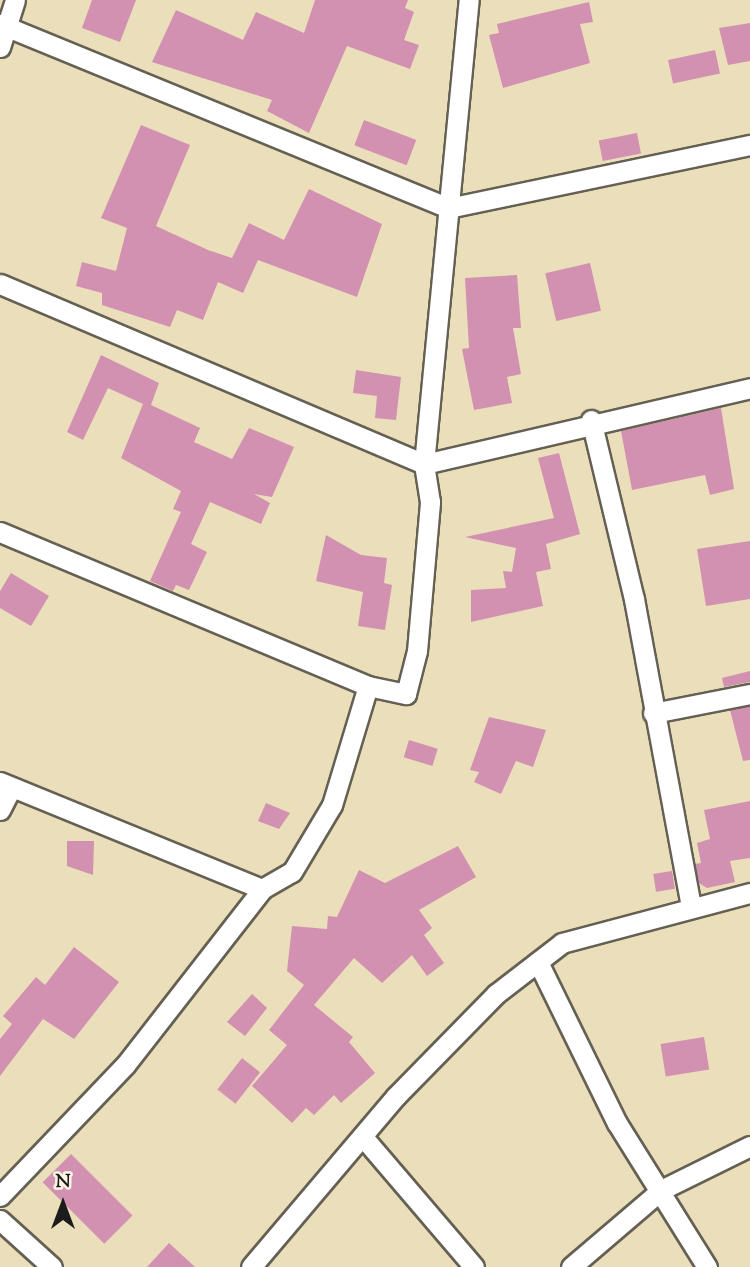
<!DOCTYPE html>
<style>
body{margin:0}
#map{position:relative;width:750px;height:1267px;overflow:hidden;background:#ebdeba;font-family:"Sorts Mill Goudy",serif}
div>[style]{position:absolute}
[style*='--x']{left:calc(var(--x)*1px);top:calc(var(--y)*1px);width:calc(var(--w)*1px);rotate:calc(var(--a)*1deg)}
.building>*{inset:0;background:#d291b0;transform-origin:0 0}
.roads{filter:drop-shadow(2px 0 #646053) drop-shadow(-2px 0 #646053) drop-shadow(0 2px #646053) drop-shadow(0 -2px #646053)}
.street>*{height:19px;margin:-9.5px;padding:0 9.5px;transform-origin:9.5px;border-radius:9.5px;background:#fff}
span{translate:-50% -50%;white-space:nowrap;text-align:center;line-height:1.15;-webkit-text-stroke:5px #fcf5e5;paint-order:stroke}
.north{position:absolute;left:28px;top:1169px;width:70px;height:70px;-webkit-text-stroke:5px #fcf5e5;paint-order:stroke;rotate:0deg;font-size:19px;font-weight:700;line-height:28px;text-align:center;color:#1c1c1c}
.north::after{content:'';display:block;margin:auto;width:24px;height:32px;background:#1c1c1c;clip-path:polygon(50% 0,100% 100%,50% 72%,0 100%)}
</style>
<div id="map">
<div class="building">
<div style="clip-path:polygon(92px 0,136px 0,120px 42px,82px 28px)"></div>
<div style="clip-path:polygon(315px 0,408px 0,405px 8px,414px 12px,404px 40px,419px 45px,410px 69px,347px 46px,309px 133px,267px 111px,272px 100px,152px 62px,176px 10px,243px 40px,256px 12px,304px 33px)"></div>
<div style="clip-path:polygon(589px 2px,593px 22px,580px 24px,590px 63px,503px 88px,489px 35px,499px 33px,497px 24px)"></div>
<div style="clip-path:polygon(750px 23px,750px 61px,728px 65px,719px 28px)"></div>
<div style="left:715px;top:50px;width:24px;height:48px;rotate:78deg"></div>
<div style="left:364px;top:120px;width:56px;height:27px;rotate:21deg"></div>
<div style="clip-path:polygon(141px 125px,190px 145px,156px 226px,208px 250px,232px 258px,249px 223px,284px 240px,309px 189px,382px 224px,357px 297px,258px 260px,243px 293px,218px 282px,203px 320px,177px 310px,170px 327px,102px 305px,102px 293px,76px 286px,82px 262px,116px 271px,127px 228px,101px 218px)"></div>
<div style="left:637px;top:133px;width:21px;height:39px;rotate:79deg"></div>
<div style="left:590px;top:263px;width:49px;height:46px;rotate:77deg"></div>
<div style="clip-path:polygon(517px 275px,521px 328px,513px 328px,521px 374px,507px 377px,512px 403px,474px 410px,462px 349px,469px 348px,465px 278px)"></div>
<div style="clip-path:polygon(101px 355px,159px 383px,151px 405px,200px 428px,194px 442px,232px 459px,249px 428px,294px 447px,272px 497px,254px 494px,270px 503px,261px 524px,210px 502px,191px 544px,207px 552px,189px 590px,176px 585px,173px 591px,150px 581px,181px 512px,173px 509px,181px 491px,121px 458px,143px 404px,108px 388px,83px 440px,67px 432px)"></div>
<div style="clip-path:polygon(356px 370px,401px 377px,396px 420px,375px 418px,377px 396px,353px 393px)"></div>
<div style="clip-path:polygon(721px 408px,734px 489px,710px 495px,705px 475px,632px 490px,621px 431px)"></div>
<div style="clip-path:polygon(559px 453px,580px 534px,546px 544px,551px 569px,536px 572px,543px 606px,471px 622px,471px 590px,506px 588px,503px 571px,512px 572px,516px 548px,465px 537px,554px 518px,538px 458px)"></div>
<div style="clip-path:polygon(326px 535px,361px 555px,387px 558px,384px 583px,392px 585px,385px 630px,358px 626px,363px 592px,316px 581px)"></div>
<div style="clip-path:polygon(750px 541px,750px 599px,706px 606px,697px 549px)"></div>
<div style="clip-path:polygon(11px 573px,49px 596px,31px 626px,0 608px,0 591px)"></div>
<div style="clip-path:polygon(750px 671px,750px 682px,724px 687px,722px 678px)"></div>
<div style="clip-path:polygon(750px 706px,750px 760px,743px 761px,730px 710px)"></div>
<div style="clip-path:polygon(489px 717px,546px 730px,533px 767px,516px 761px,501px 794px,474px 782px,479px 772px,470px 770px)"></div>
<div style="left:409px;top:740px;width:30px;height:18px;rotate:17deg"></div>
<div style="clip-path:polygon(750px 801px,750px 858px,730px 861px,735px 882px,707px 888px,699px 883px,695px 864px,701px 863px,697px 843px,710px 839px,704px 810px)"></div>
<div style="clip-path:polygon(266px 803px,290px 813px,279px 829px,258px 821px)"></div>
<div style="clip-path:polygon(67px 841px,94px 841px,93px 875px,67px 866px)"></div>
<div style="clip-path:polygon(458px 846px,476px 877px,419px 910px,432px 928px,424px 935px,444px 963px,427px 976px,412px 955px,382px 983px,354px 958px,314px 1005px,353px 1037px,349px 1042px,375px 1073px,341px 1103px,334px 1095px,314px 1115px,306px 1108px,292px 1123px,252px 1086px,287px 1045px,269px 1030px,304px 985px,287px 971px,292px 926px,327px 929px,328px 916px,337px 917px,359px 870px,385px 883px)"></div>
<div style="left:672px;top:871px;width:18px;height:19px;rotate:81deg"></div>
<div style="clip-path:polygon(74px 947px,119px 982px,74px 1039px,43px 1019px,0 1076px,0 1039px,12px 1024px,3px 1016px,36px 977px,45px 985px)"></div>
<div style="clip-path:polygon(252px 994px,267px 1008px,245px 1036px,227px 1022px)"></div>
<div style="left:704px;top:1037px;width:33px;height:44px;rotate:81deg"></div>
<div style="left:242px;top:1058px;width:23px;height:40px;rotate:38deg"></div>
<div style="left:71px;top:1154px;width:87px;height:40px;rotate:45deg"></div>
<div style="clip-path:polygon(169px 1243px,195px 1267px,147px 1267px)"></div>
</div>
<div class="roads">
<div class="street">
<div style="--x:0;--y:24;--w:484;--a:22.3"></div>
<div style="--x:448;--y:208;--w:309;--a:-11.8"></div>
<div style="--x:0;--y:47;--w:49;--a:-72.3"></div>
<div style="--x:0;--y:284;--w:461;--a:23"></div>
<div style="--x:424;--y:464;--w:335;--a:-13.1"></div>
<div style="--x:591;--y:420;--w:184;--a:76.5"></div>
<div style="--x:634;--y:599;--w:314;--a:79.5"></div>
<div style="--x:0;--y:532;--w:399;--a:22.7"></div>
<div style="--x:368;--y:686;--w:39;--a:12"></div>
<div style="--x:406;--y:694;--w:44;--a:-75.7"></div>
<div style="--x:417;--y:651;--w:150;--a:-85"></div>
<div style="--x:430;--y:502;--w:38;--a:-99"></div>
<div style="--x:424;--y:464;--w:466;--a:-84.5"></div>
<div style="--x:653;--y:713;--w:99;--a:-11.1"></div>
<div style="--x:0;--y:782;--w:283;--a:22.2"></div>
<div style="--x:0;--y:810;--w:22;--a:-63"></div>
<div style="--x:538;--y:962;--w:179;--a:63.9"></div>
<div style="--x:617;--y:1123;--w:170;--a:58"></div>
<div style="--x:363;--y:1137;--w:171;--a:49.5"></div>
<div style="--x:0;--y:1196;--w:182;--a:-46.3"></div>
<div style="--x:126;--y:1064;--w:222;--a:-52.1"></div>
<div style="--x:262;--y:889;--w:34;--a:-30"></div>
<div style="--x:292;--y:872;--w:78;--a:-59.2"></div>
<div style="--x:332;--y:805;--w:124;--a:-73.2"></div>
<div style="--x:0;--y:1220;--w:70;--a:42.1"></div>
<div style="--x:251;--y:1267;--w:224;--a:-49.7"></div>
<div style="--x:396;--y:1096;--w:143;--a:-45.6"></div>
<div style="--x:496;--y:994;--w:83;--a:-37.7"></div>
<div style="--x:562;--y:943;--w:195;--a:-14.9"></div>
<div style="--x:571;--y:1267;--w:118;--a:-40.5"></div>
<div style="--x:661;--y:1190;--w:99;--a:-26.3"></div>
</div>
</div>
<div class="north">N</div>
</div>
